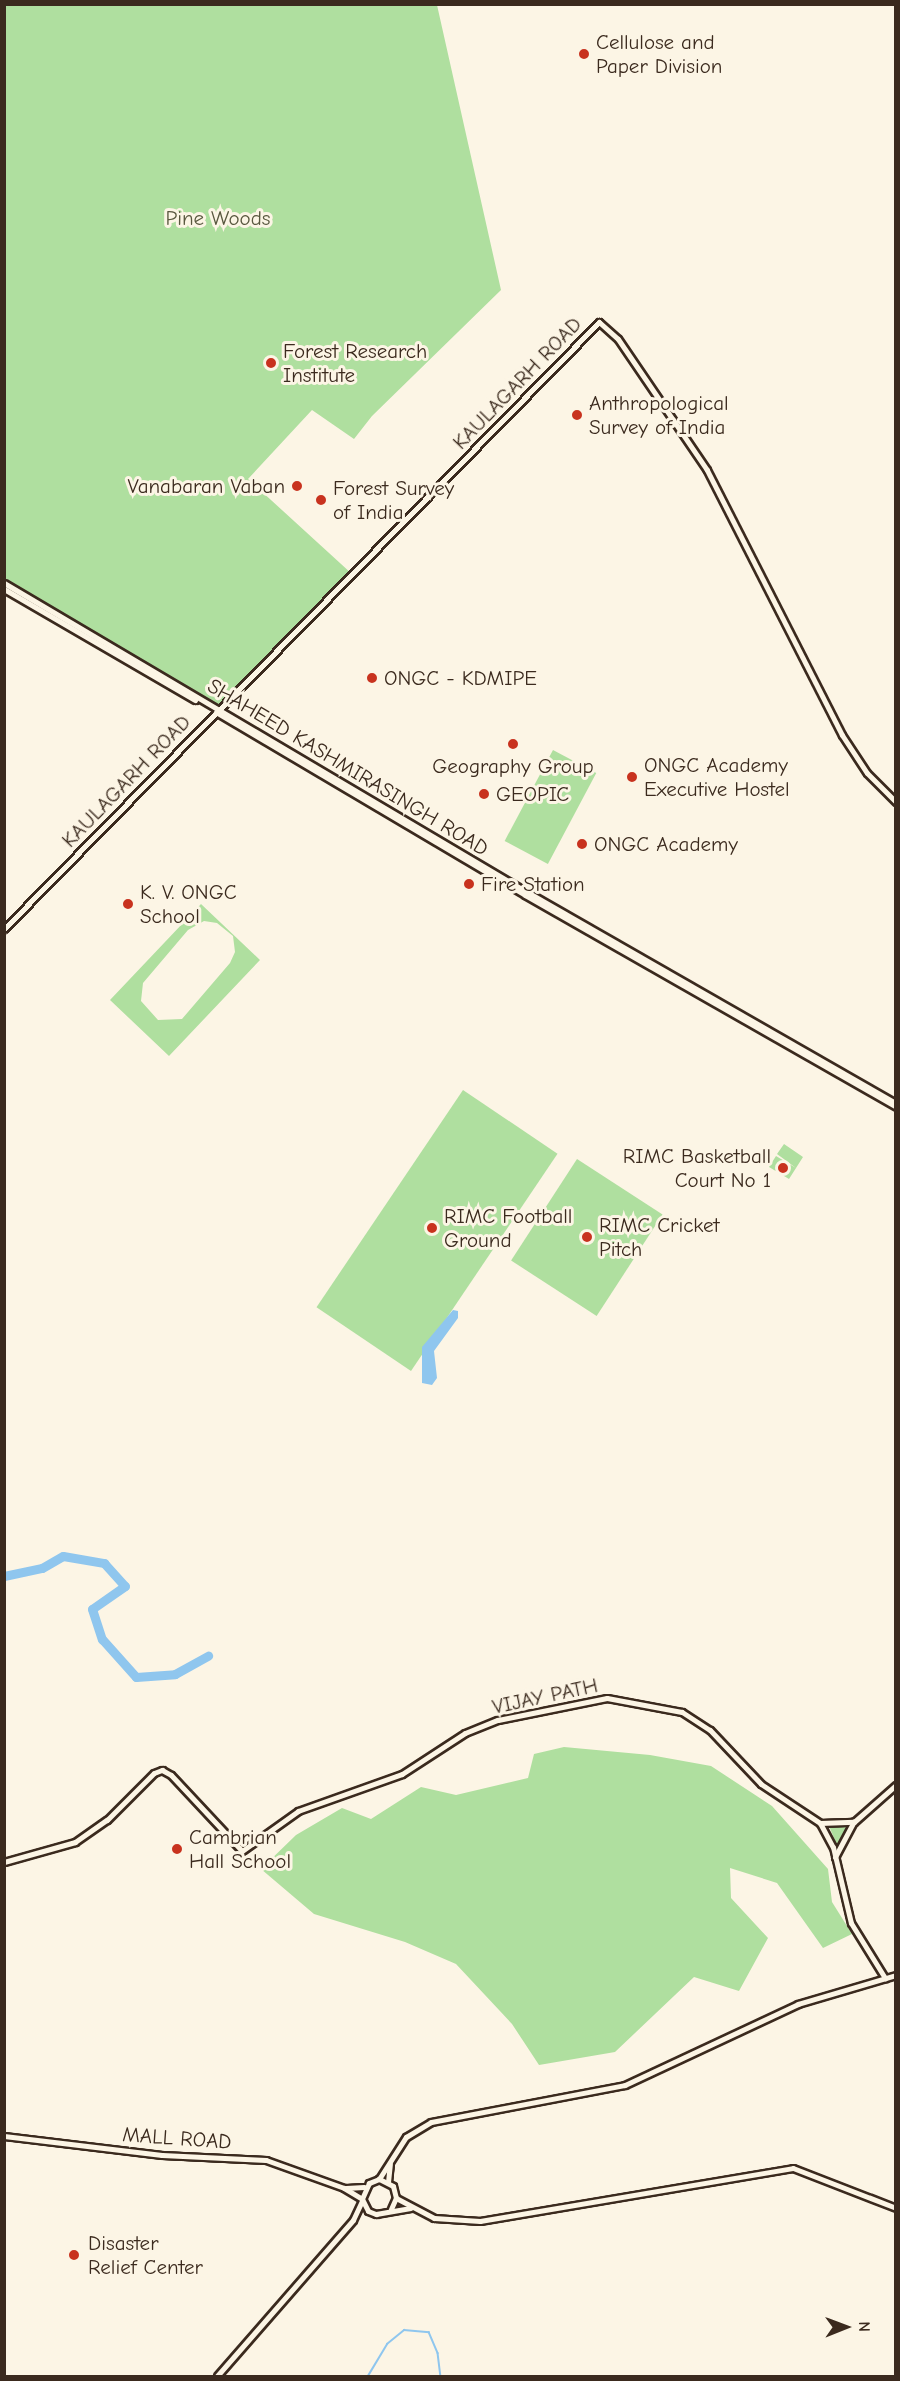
<!DOCTYPE html>
<style>
body{margin:0}
#map{position:relative;width:900px;height:2381px;overflow:hidden;background:#fcf5e5;font-family:"Comic Neue",sans-serif}
div>[style]{position:absolute}
[style*='--x']{left:calc(var(--x)*1px);top:calc(var(--y)*1px);width:calc(var(--w)*1px);rotate:calc(var(--a)*1deg)}
.green>*{inset:0;background:#afdf9f;transform-origin:0 0}
.water>*{inset:0;background:#8fc6ee}
.stream>*{height:1.5px;margin:-0.75px;padding:0 0.75px;transform-origin:0.75px;border-radius:0.75px;background:#8fc6ee}
.river>*{height:9px;margin:-4.5px;padding:0 4.5px;transform-origin:4.5px;border-radius:4.5px;background:#8fc6ee}
.roads{filter:drop-shadow(2px 0 #3b2a1e) drop-shadow(-2px 0 #3b2a1e) drop-shadow(0 2px #3b2a1e) drop-shadow(0 -2px #3b2a1e)}
.secondary>*{height:5px;margin:-2.5px;padding:0 2.5px;transform-origin:2.5px;border-radius:2.5px;background:#fcf5e5}
.dots>*{width:16px;height:16px;translate:-50% -50%;box-sizing:border-box;border:3px solid #fcf5e5;border-radius:50%}
span{translate:-50% -50%;white-space:nowrap;text-align:center;line-height:1.15;-webkit-text-stroke:6px #fcf5e5;paint-order:stroke}
.poi-label{font-size:21px;color:#3b2a1e}
.left{translate:0 -50%;text-align:left}
.right{translate:-100% -50%;text-align:right}
.park-label{font-size:21px;color:#58573e}
.street-label{font-size:21px;color:#3b2a1e}
.frame{position:absolute;inset:0;border:6px solid #3b2a1e;pointer-events:none}
.north{position:absolute;left:816px;top:2297px;width:60px;height:60px;-webkit-text-stroke:4px #fcf5e5;paint-order:stroke;rotate:89deg;font-size:16px;font-weight:700;line-height:24px;text-align:center;color:#3b2a1e}
.north::after{content:'';display:block;margin:auto;width:21px;height:27px;background:#3b2a1e;clip-path:polygon(50% 0,100% 100%,50% 72%,0 100%)}
</style>
<div id="map">
<div class="green">
<div style="clip-path:polygon(4px 5px,437px 5px,501px 290px,372px 416px,354px 439px,312px 410px,248px 479px,352px 574px,219px 709px,5px 580px)"></div>
<div style="left:553px;top:750px;width:49px;height:103px;rotate:28deg"></div>
<div style="clip-path:polygon(evenodd,201px 904px,260px 960px,169px 1056px,110px 1000px,201px 904px,204px 921px,217px 923px,233px 936px,235px 952px,230px 963px,182px 1019px,158px 1020px,141px 1001px,143px 983px,188px 930px,204px 921px)"></div>
<div style="left:463px;top:1090px;width:114px;height:262px;rotate:34deg"></div>
<div style="clip-path:polygon(784px 1144px,803px 1157px,789px 1179px,769px 1167px,776px 1156px,796px 1168px,777px 1154px)"></div>
<div style="left:577px;top:1159px;width:102px;height:121px;rotate:33deg"></div>
<div style="clip-path:polygon(564px 1747px,650px 1755px,711px 1766px,772px 1806px,828px 1869px,832px 1902px,852px 1934px,823px 1948px,777px 1883px,730px 1868px,731px 1898px,768px 1938px,739px 1991px,694px 1977px,615px 2052px,539px 2065px,512px 2024px,456px 1964px,405px 1942px,314px 1914px,261px 1869px,296px 1835px,342px 1808px,371px 1819px,421px 1787px,456px 1795px,528px 1778px,534px 1754px)"></div>
<div style="clip-path:polygon(829px 1826px,848px 1826px,837px 1845px)"></div>
</div>
<div class="water">
<div style="clip-path:polygon(453px 1310px,458px 1311px,458px 1318px,434px 1351px,437px 1378px,432px 1385px,422px 1383px,422px 1347px)"></div>
</div>
<div class="stream">
<div style="--x:368;--y:2376;--w:37;--a:-59"></div>
<div style="--x:387;--y:2344;--w:22;--a:-39"></div>
<div style="--x:404;--y:2330;--w:25;--a:5"></div>
<div style="--x:429;--y:2332;--w:23;--a:67"></div>
<div style="--x:438;--y:2353;--w:23;--a:83"></div>
</div>
<div class="river">
<div style="--x:4;--y:1576;--w:39;--a:-12"></div>
<div style="--x:42;--y:1568;--w:24;--a:-30"></div>
<div style="--x:63;--y:1556;--w:42;--a:9.7"></div>
<div style="--x:104;--y:1563;--w:31;--a:48"></div>
<div style="--x:125;--y:1586;--w:40;--a:145.1"></div>
<div style="--x:92;--y:1609;--w:32;--a:72"></div>
<div style="--x:102;--y:1639;--w:51;--a:48.2"></div>
<div style="--x:136;--y:1677;--w:39;--a:-4"></div>
<div style="--x:175;--y:1674;--w:38;--a:-29"></div>
</div>
<div class="roads">
<div class="secondary">
<div style="--x:4;--y:583;--w:607;--a:30.58"></div>
<div style="--x:527;--y:892;--w:425;--a:29.8"></div>
<div style="--x:4;--y:589;--w:221;--a:30.2"></div>
<div style="--x:216;--y:712;--w:359;--a:30.6"></div>
<div style="--x:525;--y:895;--w:427;--a:29.7"></div>
<div style="--x:4;--y:929;--w:850;--a:-45.57"></div>
<div style="--x:599;--y:322;--w:25;--a:42"></div>
<div style="--x:618;--y:339;--w:158;--a:55.8"></div>
<div style="--x:707;--y:470;--w:297;--a:63"></div>
<div style="--x:842;--y:735;--w:45;--a:56.7"></div>
<div style="--x:867;--y:773;--w:41;--a:45"></div>
<div style="--x:820;--y:1823;--w:34;--a:-2"></div>
<div style="--x:854;--y:1822;--w:56;--a:-41.4"></div>
<div style="--x:835;--y:1857;--w:40;--a:-62"></div>
<div style="--x:4;--y:1862;--w:74;--a:-15.7"></div>
<div style="--x:75;--y:1842;--w:39;--a:-35"></div>
<div style="--x:107;--y:1820;--w:66;--a:-45"></div>
<div style="--x:154;--y:1773;--w:9;--a:-21"></div>
<div style="--x:162;--y:1770;--w:10;--a:29"></div>
<div style="--x:171;--y:1775;--w:104;--a:46.9"></div>
<div style="--x:242;--y:1851;--w:69;--a:-35.5"></div>
<div style="--x:298;--y:1811;--w:110;--a:-19.6"></div>
<div style="--x:402;--y:1774;--w:75;--a:-33.1"></div>
<div style="--x:465;--y:1733;--w:35;--a:-22"></div>
<div style="--x:498;--y:1720;--w:111;--a:-11.4"></div>
<div style="--x:607;--y:1698;--w:76;--a:10.6"></div>
<div style="--x:682;--y:1712;--w:33;--a:33"></div>
<div style="--x:710;--y:1730;--w:74;--a:46.6"></div>
<div style="--x:761;--y:1784;--w:71;--a:33.5"></div>
<div style="--x:820;--y:1823;--w:27;--a:62"></div>
<div style="--x:833;--y:1847;--w:78;--a:76.7"></div>
<div style="--x:851;--y:1923;--w:65;--a:58.3"></div>
<div style="--x:4;--y:2136;--w:159;--a:6.9"></div>
<div style="--x:162;--y:2155;--w:104;--a:2.8"></div>
<div style="--x:266;--y:2160;--w:83;--a:19.7"></div>
<div style="--x:344;--y:2188;--w:21;--a:31"></div>
<div style="--x:379;--y:2179;--w:50;--a:-57.3"></div>
<div style="--x:406;--y:2137;--w:29;--a:-31"></div>
<div style="--x:431;--y:2122;--w:197;--a:-10.8"></div>
<div style="--x:625;--y:2085;--w:191;--a:-25.1"></div>
<div style="--x:798;--y:2004;--w:102;--a:-16.5"></div>
<div style="--x:388;--y:2182;--w:18;--a:-84"></div>
<div style="--x:346;--y:2188;--w:18;--a:-3"></div>
<div style="--x:396;--y:2198;--w:43;--a:27.8"></div>
<div style="--x:434;--y:2218;--w:46;--a:3.7"></div>
<div style="--x:480;--y:2221;--w:317;--a:-9.6"></div>
<div style="--x:793;--y:2168;--w:110;--a:21.2"></div>
<div style="--x:391;--y:2209;--w:12;--a:-66"></div>
<div style="--x:396;--y:2198;--w:12;--a:-104"></div>
<div style="--x:393;--y:2186;--w:16;--a:-153"></div>
<div style="--x:379;--y:2179;--w:11;--a:158"></div>
<div style="--x:369;--y:2183;--w:17;--a:114"></div>
<div style="--x:362;--y:2199;--w:13;--a:63"></div>
<div style="--x:368;--y:2211;--w:9;--a:21"></div>
<div style="--x:376;--y:2214;--w:35;--a:-10"></div>
<div style="--x:217;--y:2376;--w:207;--a:-48.9"></div>
<div style="--x:353;--y:2220;--w:21;--a:-65"></div>
</div>
</div>
<div class="dots">
<div style="left:584px;top:54px;background:#c8321e"></div>
<div style="left:271px;top:363px;background:#c8321e"></div>
<div style="left:577px;top:415px;background:#c8321e"></div>
<div style="left:297px;top:486px;background:#c8321e"></div>
<div style="left:321px;top:500px;background:#c8321e"></div>
<div style="left:372px;top:678px;background:#c8321e"></div>
<div style="left:513px;top:744px;background:#c8321e"></div>
<div style="left:632px;top:777px;background:#c8321e"></div>
<div style="left:484px;top:794px;background:#c8321e"></div>
<div style="left:582px;top:844px;background:#c8321e"></div>
<div style="left:469px;top:884px;background:#c8321e"></div>
<div style="left:128px;top:904px;background:#c8321e"></div>
<div style="left:783px;top:1168px;background:#c8321e"></div>
<div style="left:432px;top:1228px;background:#c8321e"></div>
<div style="left:587px;top:1237px;background:#c8321e"></div>
<div style="left:177px;top:1849px;background:#c8321e"></div>
<div style="left:74px;top:2255px;background:#c8321e"></div>
</div>
<div class="poi-label">
<span class="left" style="left:596px;top:54px">Cellulose and<br>Paper Division</span>
<span class="left" style="left:283px;top:363px">Forest Research<br>Institute</span>
<span class="left" style="left:589px;top:415px">Anthropological<br>Survey of India</span>
<span class="right" style="left:285px;top:486px">Vanabaran Vaban</span>
<span class="left" style="left:333px;top:500px">Forest Survey<br>of India</span>
<span class="left" style="left:384px;top:678px">ONGC - KDMIPE</span>
<span class="left" style="left:644px;top:777px">ONGC Academy<br>Executive Hostel</span>
<span style="left:513px;top:766px">Geography Group</span>
<span class="left" style="left:496px;top:794px">GEOPIC</span>
<span class="left" style="left:594px;top:844px">ONGC Academy</span>
<span class="left" style="left:481px;top:884px">Fire Station</span>
<span class="left" style="left:140px;top:904px">K. V. ONGC<br>School</span>
<span class="right" style="left:771px;top:1168px">RIMC Basketball<br>Court No 1</span>
<span class="left" style="left:444px;top:1228px">RIMC Football<br>Ground</span>
<span class="left" style="left:599px;top:1237px">RIMC Cricket<br>Pitch</span>
<span class="left" style="left:189px;top:1849px">Cambrian<br>Hall School</span>
<span class="left" style="left:88px;top:2255px">Disaster<br>Relief Center</span>
</div>
<div class="park-label">
<span style="left:218px;top:218px">Pine Woods</span>
</div>
<div class="street-label">
<span style="left:517px;top:383px;rotate:-46deg">KAULAGARH ROAD</span>
<span style="left:348px;top:767px;rotate:31deg">SHAHEED KASHMIRASINGH ROAD</span>
<span style="left:126px;top:781px;rotate:-46deg">KAULAGARH ROAD</span>
<span style="left:545px;top:1696px;rotate:-12deg">VIJAY PATH</span>
<span style="left:177px;top:2138px;rotate:4deg">MALL ROAD</span>
</div>
<div class="frame"></div>
<div class="north">N</div>
</div>
